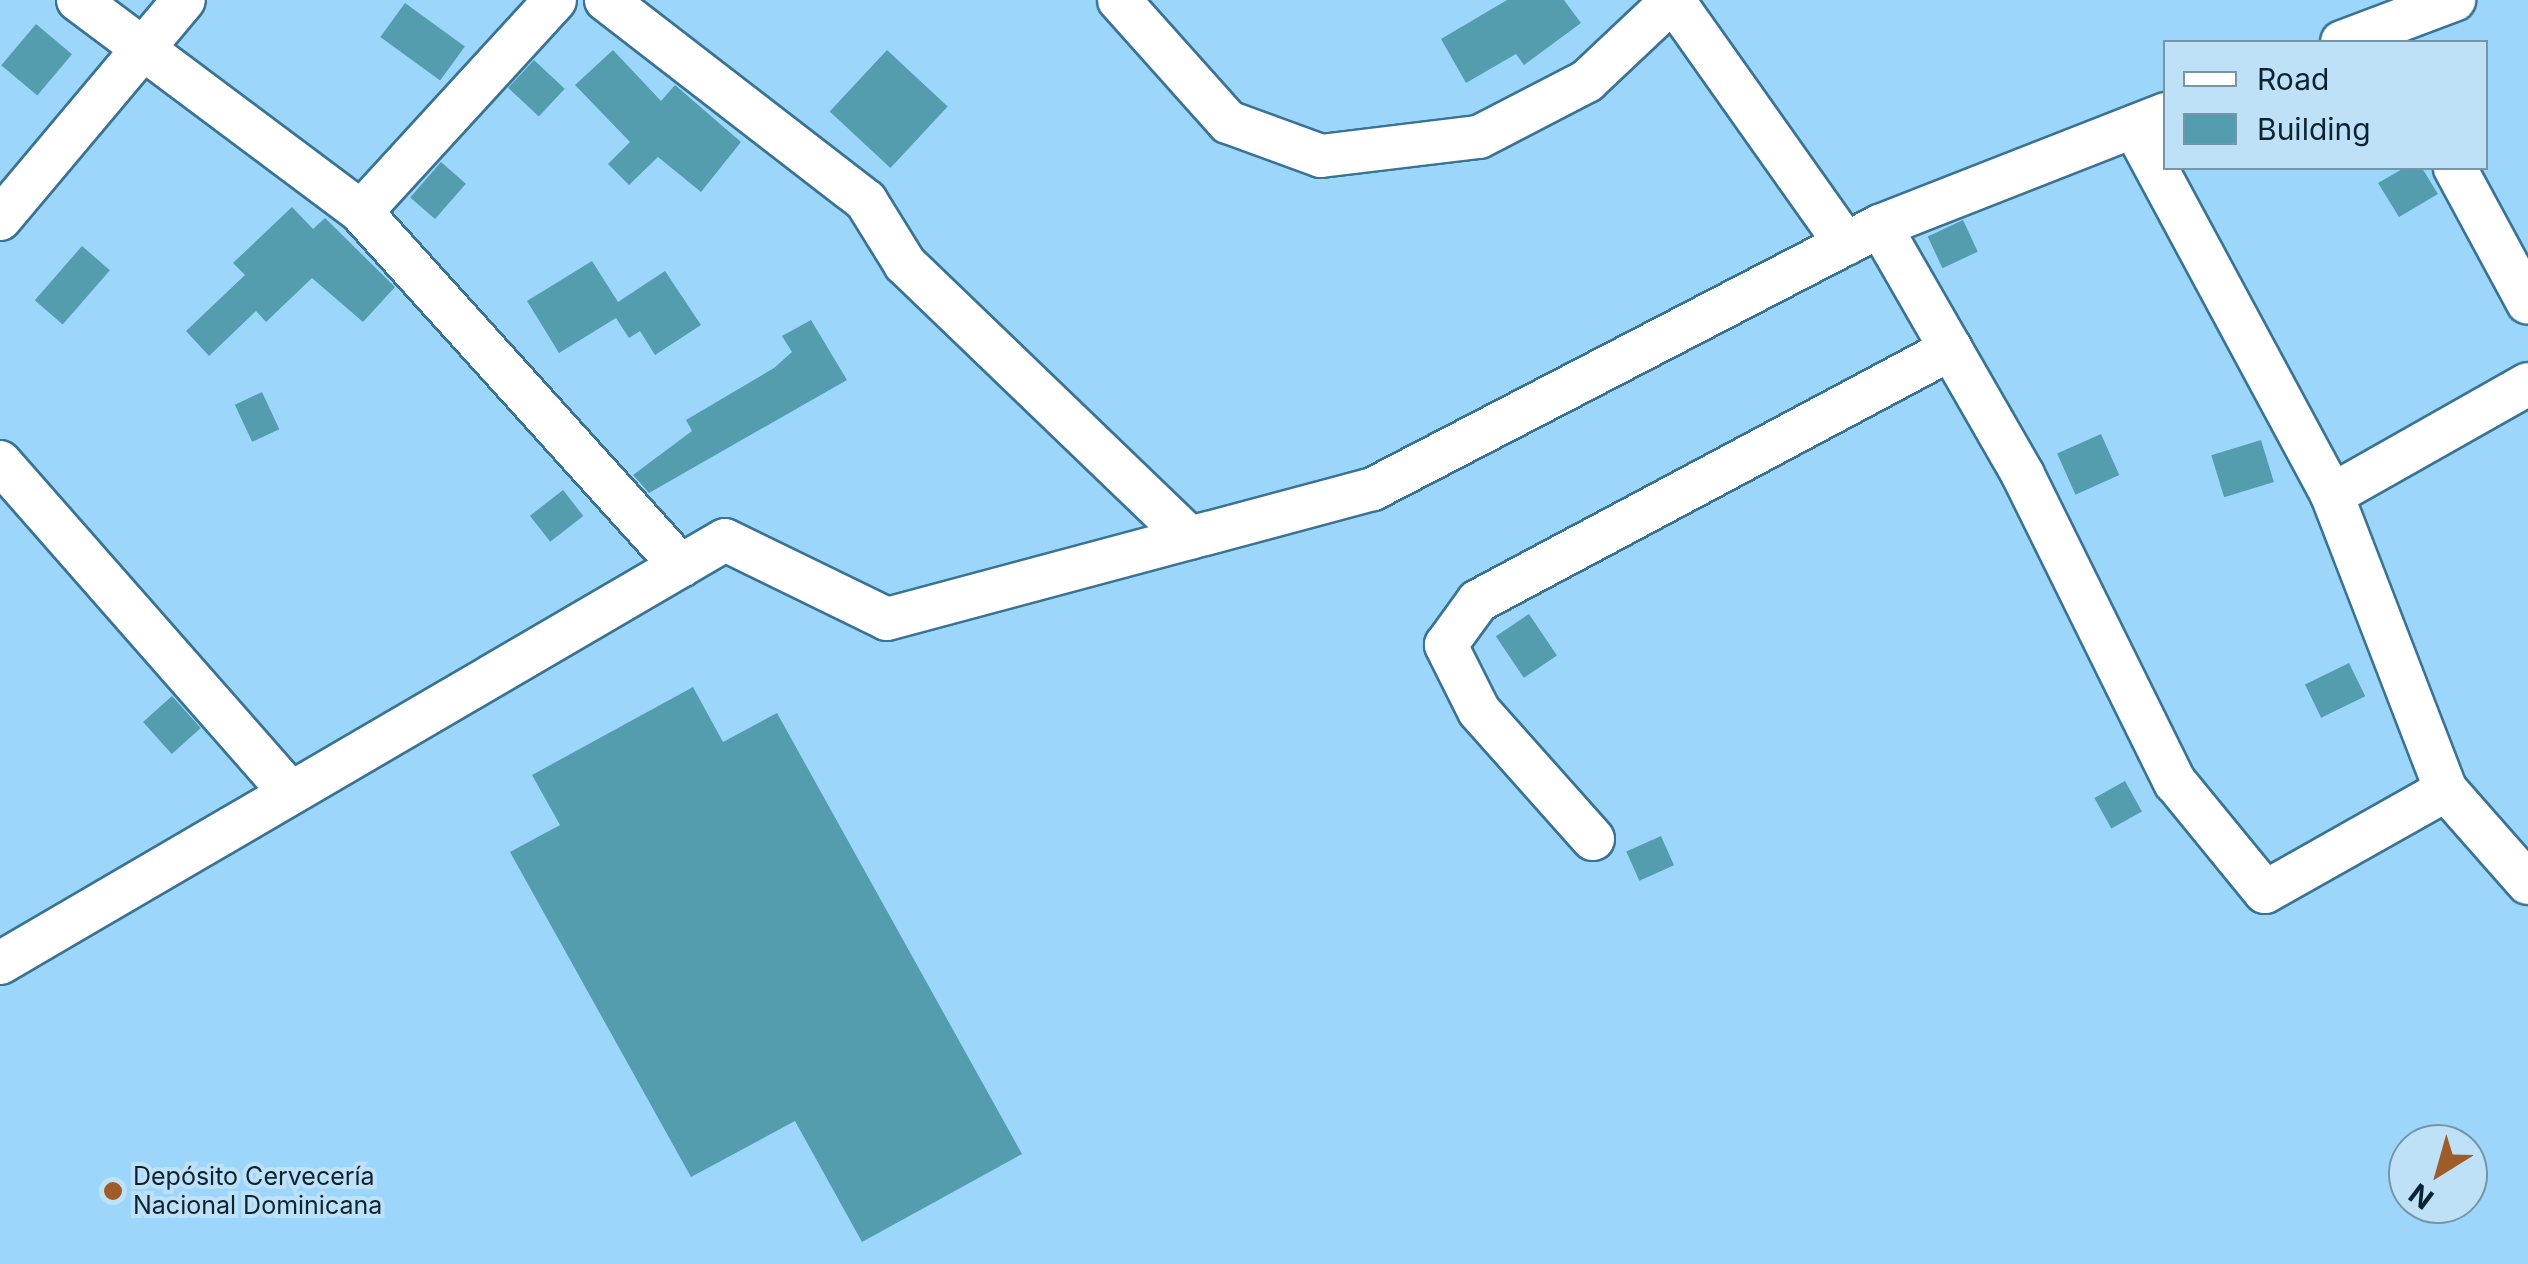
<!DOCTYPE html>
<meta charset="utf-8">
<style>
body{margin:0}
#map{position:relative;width:2528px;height:1264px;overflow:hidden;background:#9cd7fb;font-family:Inter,sans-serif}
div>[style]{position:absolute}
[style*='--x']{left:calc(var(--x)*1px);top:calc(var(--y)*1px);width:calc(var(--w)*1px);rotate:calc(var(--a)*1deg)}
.building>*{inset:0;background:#539daf;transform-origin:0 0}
.roads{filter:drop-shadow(2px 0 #3a7393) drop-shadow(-2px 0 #3a7393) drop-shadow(0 2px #3a7393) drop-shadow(0 -2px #3a7393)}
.minor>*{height:42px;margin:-21px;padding:0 21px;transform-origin:21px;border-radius:21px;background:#fff}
.dots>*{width:28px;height:28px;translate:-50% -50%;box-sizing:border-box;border:5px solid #bfe1f7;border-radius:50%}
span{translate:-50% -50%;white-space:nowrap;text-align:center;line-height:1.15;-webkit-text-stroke:8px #bfe1f7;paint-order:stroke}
.poi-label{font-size:25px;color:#0c2431}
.left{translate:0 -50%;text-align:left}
.legend{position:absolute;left:2163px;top:40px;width:325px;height:130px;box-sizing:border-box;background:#bfe1f7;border:2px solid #7795a8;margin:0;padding:12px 18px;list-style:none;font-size:30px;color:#0c2431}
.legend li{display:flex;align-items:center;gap:20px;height:50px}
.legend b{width:50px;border:2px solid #7795a8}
.north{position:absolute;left:2388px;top:1124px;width:100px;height:100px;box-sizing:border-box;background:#bfe1f7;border:2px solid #7795a8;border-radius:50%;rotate:217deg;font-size:28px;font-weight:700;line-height:40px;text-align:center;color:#0c2431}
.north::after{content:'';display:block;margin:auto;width:35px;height:45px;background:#9e5c29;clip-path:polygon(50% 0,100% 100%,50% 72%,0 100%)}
</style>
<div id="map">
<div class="building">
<div style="clip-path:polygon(1507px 0,1564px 0,1581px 23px,1524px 65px,1516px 54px,1466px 83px,1441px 39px)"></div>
<div style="left:405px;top:3px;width:74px;height:42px;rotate:36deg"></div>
<div style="left:36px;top:24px;width:47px;height:54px;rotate:40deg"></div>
<div style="clip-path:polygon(613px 50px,661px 101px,675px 85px,741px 142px,701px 192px,658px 157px,629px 185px,608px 164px,630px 142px,575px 85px)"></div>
<div style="left:887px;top:50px;width:83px;height:84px;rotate:43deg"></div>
<div style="left:534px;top:60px;width:42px;height:38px;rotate:43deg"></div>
<div style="left:441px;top:162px;width:33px;height:47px;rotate:41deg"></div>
<div style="clip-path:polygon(2404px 168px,2422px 168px,2438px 194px,2399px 217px,2378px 183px)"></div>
<div style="clip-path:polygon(292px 207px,313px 229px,325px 218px,395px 287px,363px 322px,312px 278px,266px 322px,256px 311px,209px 356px,186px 331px,245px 275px,233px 263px)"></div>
<div style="left:1963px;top:220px;width:35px;height:39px;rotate:65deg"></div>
<div style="left:82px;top:246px;width:37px;height:72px;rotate:41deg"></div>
<div style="clip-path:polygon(592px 261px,618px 302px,665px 271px,701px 325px,655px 355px,640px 331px,629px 338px,616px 318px,559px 353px,527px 301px)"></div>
<div style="clip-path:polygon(811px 320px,847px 380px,649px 493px,633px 475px,692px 431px,686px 420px,774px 368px,792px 352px,782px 336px)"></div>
<div style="left:262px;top:392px;width:41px;height:30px;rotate:65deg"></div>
<div style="left:2101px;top:434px;width:45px;height:48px;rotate:66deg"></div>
<div style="left:2261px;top:440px;width:44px;height:52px;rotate:73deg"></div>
<div style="left:563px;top:490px;width:33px;height:42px;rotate:52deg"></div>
<div style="left:1529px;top:614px;width:50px;height:40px;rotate:56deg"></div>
<div style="left:2349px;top:663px;width:37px;height:49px;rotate:64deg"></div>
<div style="clip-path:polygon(693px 687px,723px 742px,777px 713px,1022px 1154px,862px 1242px,795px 1121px,691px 1177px,510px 852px,560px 825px,532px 775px)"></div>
<div style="left:172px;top:696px;width:43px;height:39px;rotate:48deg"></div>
<div style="left:2125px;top:781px;width:35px;height:35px;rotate:61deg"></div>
<div style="left:1661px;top:836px;width:32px;height:38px;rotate:66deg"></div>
</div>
<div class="roads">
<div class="minor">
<div style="--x:78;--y:0;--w:354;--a:36.8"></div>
<div style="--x:361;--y:212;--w:477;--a:47.9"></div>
<div style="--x:606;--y:0;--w:329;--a:37.7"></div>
<div style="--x:866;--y:201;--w:74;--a:58.2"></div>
<div style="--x:905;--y:264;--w:395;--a:43.9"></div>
<div style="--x:1119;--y:0;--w:164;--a:48.2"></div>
<div style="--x:1228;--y:122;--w:99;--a:20.1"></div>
<div style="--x:1321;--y:156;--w:159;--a:-6.9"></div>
<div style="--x:1479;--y:137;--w:122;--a:-27.4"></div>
<div style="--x:1587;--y:81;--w:118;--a:-43.3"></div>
<div style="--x:1673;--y:0;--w:299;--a:54.7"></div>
<div style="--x:2342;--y:42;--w:120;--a:-20.6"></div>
<div style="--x:2134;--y:127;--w:418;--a:61.7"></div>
<div style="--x:2332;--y:495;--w:316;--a:68.9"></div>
<div style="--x:2446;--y:790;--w:124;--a:48.6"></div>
<div style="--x:2455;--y:168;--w:153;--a:61.6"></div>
<div style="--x:361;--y:212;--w:287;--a:-47.5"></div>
<div style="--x:0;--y:219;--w:286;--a:-50"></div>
<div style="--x:1880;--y:226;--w:287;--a:60.1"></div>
<div style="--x:2023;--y:475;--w:343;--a:63.7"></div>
<div style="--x:2175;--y:782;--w:142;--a:50.7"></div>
<div style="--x:2265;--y:892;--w:208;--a:-29.4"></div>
<div style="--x:0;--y:462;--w:436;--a:48.7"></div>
<div style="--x:2332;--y:495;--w:225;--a:-29.5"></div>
<div style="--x:1593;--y:839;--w:171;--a:-131.7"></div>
<div style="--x:1479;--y:711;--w:74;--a:-116.6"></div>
<div style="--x:1446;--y:645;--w:54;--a:-54"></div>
<div style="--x:1478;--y:601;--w:536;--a:-28.05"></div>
<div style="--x:0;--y:963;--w:839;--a:-30.26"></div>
<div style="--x:725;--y:540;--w:180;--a:26"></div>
<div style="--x:887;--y:619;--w:503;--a:-14.98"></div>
<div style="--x:1373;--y:489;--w:571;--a:-27.42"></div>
<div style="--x:1880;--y:226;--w:307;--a:-21.4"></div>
</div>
</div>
<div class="dots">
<div style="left:113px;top:1191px;background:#9e5c29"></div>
</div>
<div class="poi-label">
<span class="left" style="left:133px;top:1191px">Depósito Cervecería<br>Nacional Dominicana</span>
</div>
<ul class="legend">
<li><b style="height:12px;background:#fff"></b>Road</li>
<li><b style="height:28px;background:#539daf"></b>Building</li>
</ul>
<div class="north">N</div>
</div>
